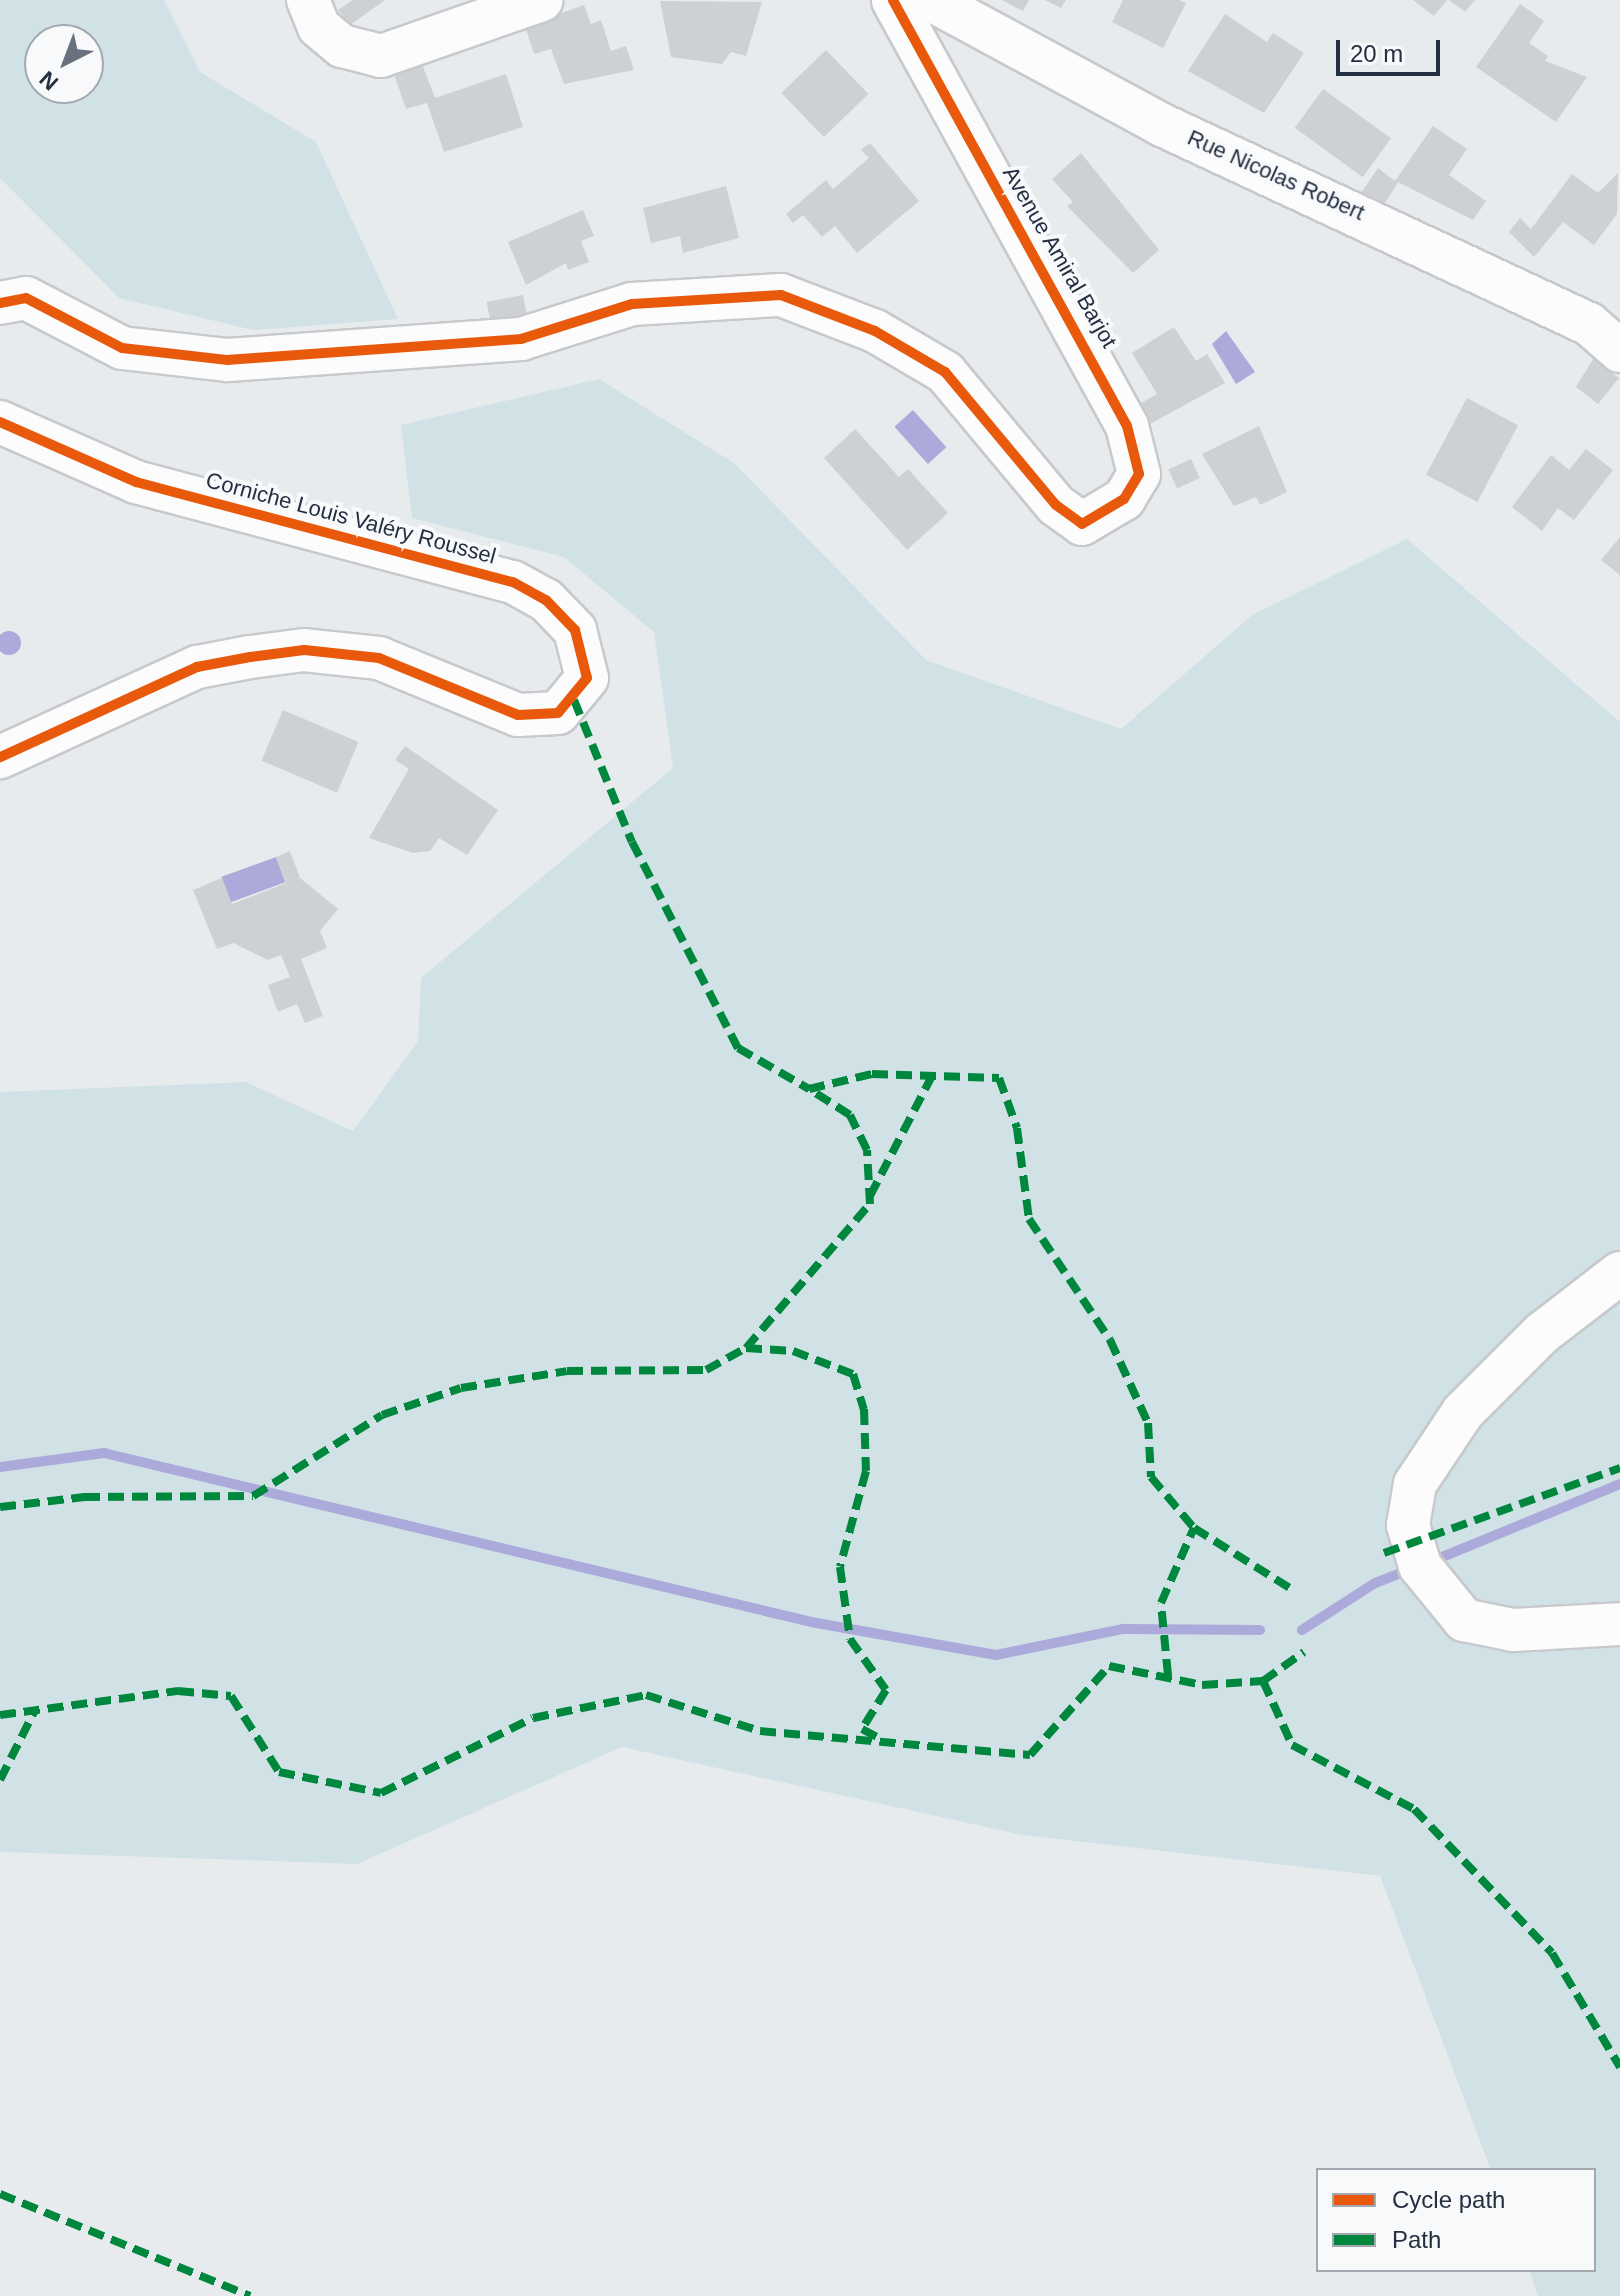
<!DOCTYPE html>
<meta charset="utf-8">
<style>
body{margin:0}
#map{position:relative;width:1620px;height:2296px;overflow:hidden;background:#e8ebed;font-family:Helvetica,sans-serif}
div>[style]{position:absolute}
[style*='--x']{left:calc(var(--x)*1px);top:calc(var(--y)*1px);width:calc(var(--w)*1px);rotate:calc(var(--a)*1deg)}
.green>*{inset:0;background:#d1e2e6}
.water>*{inset:0;background:#acaadb;transform-origin:0 0}
.round{border-radius:50%}
.stream>*{height:10px;margin:-5px;padding:0 5px;transform-origin:5px;border-radius:5px;background:#acaadb}
.building>*{inset:0;background:#ced1d4;transform-origin:0 0}
.roads{filter:drop-shadow(2px 0 #c7c9cc) drop-shadow(-2px 0 #c7c9cc) drop-shadow(0 2px #c7c9cc) drop-shadow(0 -2px #c7c9cc)}
.minor>*{height:42px;margin:-21px;padding:0 21px;transform-origin:21px;border-radius:21px;background:#fcfcfc}
.quiet>*{height:8px;margin-top:-4px;transform-origin:0;background:repeating-linear-gradient(90deg,#00873e 0 16px,transparent 0 24px)}
.cycleway>*{height:10px;margin:-5px;padding:0 5px;transform-origin:5px;border-radius:5px;background:#e8590c}
span{translate:-50% -50%;white-space:nowrap;text-align:center;line-height:1.15;-webkit-text-stroke:8px #f7f9fb;paint-order:stroke}
.street-label{font-size:22px;color:#242f41}
.legend{position:absolute;left:1316px;top:2168px;width:280px;height:104px;box-sizing:border-box;background:#f7f9fb;border:2px solid #a3a8b1;margin:0;padding:10px 14px;list-style:none;font-size:24px;color:#242f41}
.legend li{display:flex;align-items:center;gap:16px;height:40px}
.legend b{width:40px;border:2px solid #a3a8b1}
.north{position:absolute;left:24px;top:24px;width:80px;height:80px;box-sizing:border-box;background:#f7f9fb;border:2px solid #a3a8b1;border-radius:50%;rotate:222deg;font-size:22px;font-weight:700;line-height:32px;text-align:center;color:#242f41}
.north::after{content:'';display:block;margin:auto;width:28px;height:36px;background:#69717d;clip-path:polygon(50% 0,100% 100%,50% 72%,0 100%)}
.scale{position:absolute;left:1336px;top:40px;width:104px;height:36px;box-sizing:border-box;border:4px solid #242f41;border-top:0;padding-left:10px;font-size:24px;line-height:28px;white-space:nowrap;color:#242f41;-webkit-text-stroke:6px #f7f9fb;paint-order:stroke}
</style>
<div id="map">
<div class="green">
<div style="clip-path:polygon(evenodd,0 0,164px 0,200px 72px,316px 142px,398px 319px,253px 330px,119px 298px,0 178px,0 0,40px 40px,88px 40px,88px 88px,40px 88px,40px 40px)"></div>
<div style="clip-path:polygon(599px 379px,734px 463px,926px 660px,1121px 729px,1252px 615px,1407px 539px,1620px 722px,1620px 2296px,1538px 2296px,1529px 2270px,1594px 2270px,1594px 2170px,1491px 2170px,1380px 1876px,1023px 1835px,622px 1747px,357px 1864px,0 1852px,0 1092px,246px 1082px,353px 1131px,418px 1041px,421px 978px,673px 768px,654px 632px,564px 557px,412px 518px,401px 425px)"></div>
</div>
<div class="water">
<div style="clip-path:polygon(1226px 331px,1255px 372px,1236px 384px,1212px 344px)"></div>
<div style="left:913px;top:410px;width:50px;height:25px;rotate:48deg"></div>
<div class="round" style="left:-3px;top:631px;width:24px;height:24px"></div>
<div style="left:276px;top:857px;width:27px;height:58px;rotate:70deg"></div>
</div>
<div class="stream">
<div style="--x:0;--y:1467;--w:105;--a:-7.7"></div>
<div style="--x:104;--y:1453;--w:727;--a:13.44"></div>
<div style="--x:811;--y:1622;--w:188;--a:10.1"></div>
<div style="--x:996;--y:1655;--w:130;--a:-11.6"></div>
<div style="--x:1123;--y:1629;--w:137;--a:0.4"></div>
<div style="--x:1430;--y:1562;--w:205;--a:-22.3"></div>
<div style="--x:1302;--y:1630;--w:87;--a:-32.8"></div>
<div style="--x:1375;--y:1583;--w:40;--a:-21"></div>
</div>
<div class="building">
<div style="clip-path:polygon(353px 0,385px 0,350px 25px,338px 10px)"></div>
<div style="clip-path:polygon(1002px 0,1029px 0,1023px 11px)"></div>
<div style="clip-path:polygon(1045px 0,1066px 0,1061px 8px)"></div>
<div style="clip-path:polygon(1123px 0,1179px 0,1186px 3px,1163px 48px,1112px 22px)"></div>
<div style="clip-path:polygon(1413px 0,1447px 0,1434px 16px)"></div>
<div style="clip-path:polygon(1449px 0,1475px 0,1465px 12px)"></div>
<div style="clip-path:polygon(660px 1px,762px 2px,746px 56px,731px 52px,722px 64px,671px 57px)"></div>
<div style="clip-path:polygon(1520px 4px,1544px 21px,1529px 43px,1548px 56px,1545px 61px,1587px 77px,1556px 122px,1476px 67px)"></div>
<div style="clip-path:polygon(584px 5px,591px 24px,601px 20px,611px 51px,626px 46px,634px 70px,564px 84px,551px 49px,534px 54px,525px 26px)"></div>
<div style="clip-path:polygon(1225px 14px,1267px 42px,1273px 33px,1304px 53px,1264px 113px,1188px 71px)"></div>
<div style="left:826px;top:50px;width:61px;height:62px;rotate:46deg"></div>
<div style="clip-path:polygon(422px 64px,435px 98px,506px 74px,523px 127px,444px 152px,427px 103px,406px 109px,394px 74px)"></div>
<div style="left:1323px;top:89px;width:84px;height:48px;rotate:36deg"></div>
<div style="clip-path:polygon(1433px 126px,1467px 149px,1449px 175px,1486px 201px,1473px 220px,1398px 182px,1385px 203px,1361px 193px,1378px 168px,1395px 181px)"></div>
<div style="clip-path:polygon(870px 143px,919px 201px,857px 253px,835px 226px,822px 237px,803px 215px,793px 223px,786px 214px,826px 180px,833px 189px,869px 158px,861px 150px)"></div>
<div style="clip-path:polygon(1081px 153px,1159px 250px,1133px 273px,1067px 206px,1073px 202px,1052px 179px)"></div>
<div style="clip-path:polygon(1618px 173px,1617px 214px,1594px 245px,1563px 222px,1534px 257px,1509px 232px,1520px 218px,1531px 229px,1572px 174px,1598px 193px)"></div>
<div style="clip-path:polygon(726px 186px,739px 238px,683px 253px,680px 236px,651px 243px,643px 208px)"></div>
<div style="clip-path:polygon(583px 210px,594px 236px,581px 241px,589px 262px,568px 270px,566px 263px,526px 285px,508px 242px)"></div>
<div style="left:523px;top:295px;width:20px;height:37px;rotate:79deg"></div>
<div style="clip-path:polygon(1174px 327px,1196px 361px,1207px 354px,1225px 383px,1150px 424px,1138px 405px,1157px 394px,1132px 353px)"></div>
<div style="clip-path:polygon(1593px 359px,1619px 378px,1598px 404px,1576px 387px)"></div>
<div style="left:1467px;top:398px;width:58px;height:87px;rotate:28deg"></div>
<div style="clip-path:polygon(1259px 426px,1287px 492px,1260px 505px,1256px 497px,1234px 506px,1202px 454px)"></div>
<div style="clip-path:polygon(855px 429px,899px 477px,908px 469px,948px 513px,907px 550px,824px 458px)"></div>
<div style="clip-path:polygon(1586px 449px,1613px 470px,1574px 520px,1558px 508px,1542px 531px,1512px 507px,1551px 455px,1569px 470px)"></div>
<div style="left:1191px;top:459px;width:21px;height:25px;rotate:65deg"></div>
<div style="clip-path:polygon(1620px 537px,1620px 575px,1601px 560px)"></div>
<div style="left:283px;top:710px;width:82px;height:55px;rotate:23deg"></div>
<div style="clip-path:polygon(405px 746px,498px 810px,467px 855px,439px 838px,430px 851px,413px 853px,369px 838px,409px 769px,395px 760px)"></div>
<div style="clip-path:polygon(290px 851px,300px 878px,338px 909px,320px 931px,327px 948px,301px 959px,323px 1016px,305px 1023px,297px 1004px,278px 1012px,268px 985px,290px 977px,281px 955px,268px 960px,233px 943px,217px 949px,193px 890px,222px 878px,232px 904px,286px 883px,276px 857px)"></div>
</div>
<div class="roads">
<div class="minor">
<div style="--x:308;--y:0;--w:29;--a:68"></div>
<div style="--x:319;--y:27;--w:30;--a:40"></div>
<div style="--x:342;--y:46;--w:40;--a:14.4"></div>
<div style="--x:381;--y:56;--w:170;--a:-19.2"></div>
<div style="--x:931;--y:0;--w:260;--a:28.4"></div>
<div style="--x:1160;--y:124;--w:473;--a:25"></div>
<div style="--x:1589;--y:324;--w:41;--a:41.1"></div>
<div style="--x:0;--y:303;--w:26;--a:-11"></div>
<div style="--x:26;--y:298;--w:108;--a:27.5"></div>
<div style="--x:122;--y:348;--w:107;--a:6.5"></div>
<div style="--x:228;--y:360;--w:294;--a:-4.1"></div>
<div style="--x:521;--y:339;--w:116;--a:-17.5"></div>
<div style="--x:632;--y:304;--w:149;--a:-3.5"></div>
<div style="--x:781;--y:295;--w:101;--a:21"></div>
<div style="--x:875;--y:331;--w:81;--a:30.4"></div>
<div style="--x:945;--y:372;--w:173;--a:50.2"></div>
<div style="--x:1056;--y:505;--w:32;--a:36"></div>
<div style="--x:1082;--y:524;--w:49;--a:-30.8"></div>
<div style="--x:1124;--y:499;--w:29;--a:-59"></div>
<div style="--x:1139;--y:474;--w:49;--a:-104"></div>
<div style="--x:1127;--y:426;--w:486;--a:-118.8"></div>
<div style="--x:0;--y:422;--w:149;--a:23.8"></div>
<div style="--x:136;--y:482;--w:390;--a:14.9"></div>
<div style="--x:513;--y:582;--w:38;--a:29"></div>
<div style="--x:546;--y:600;--w:42;--a:46"></div>
<div style="--x:575;--y:630;--w:49;--a:76"></div>
<div style="--x:587;--y:678;--w:45;--a:129.6"></div>
<div style="--x:558;--y:713;--w:40;--a:177.1"></div>
<div style="--x:518;--y:715;--w:150;--a:-157.7"></div>
<div style="--x:379;--y:658;--w:75;--a:-173.9"></div>
<div style="--x:304;--y:650;--w:54;--a:172.6"></div>
<div style="--x:250;--y:657;--w:54;--a:169.3"></div>
<div style="--x:197;--y:667;--w:217;--a:155.4"></div>
<div style="--x:1620;--y:1273;--w:98;--a:142.4"></div>
<div style="--x:1542;--y:1333;--w:112;--a:135"></div>
<div style="--x:1463;--y:1412;--w:87;--a:123.7"></div>
<div style="--x:1415;--y:1484;--w:42;--a:99.7"></div>
<div style="--x:1408;--y:1525;--w:43;--a:73.7"></div>
<div style="--x:1420;--y:1566;--w:70;--a:50.8"></div>
<div style="--x:1464;--y:1620;--w:50;--a:11.5"></div>
<div style="--x:1513;--y:1630;--w:107;--a:-3.2"></div>
</div>
</div>
<div class="quiet">
<div style="--x:574;--y:700;--w:153;--a:67.8"></div>
<div style="--x:632;--y:842;--w:232;--a:62.8"></div>
<div style="--x:738;--y:1048;--w:82;--a:30"></div>
<div style="--x:809;--y:1089;--w:65;--a:-13.4"></div>
<div style="--x:872;--y:1074;--w:127;--a:1.8"></div>
<div style="--x:999;--y:1078;--w:53;--a:70.2"></div>
<div style="--x:1017;--y:1128;--w:92;--a:82.5"></div>
<div style="--x:1029;--y:1219;--w:146;--a:56.2"></div>
<div style="--x:1110;--y:1340;--w:91;--a:65.4"></div>
<div style="--x:1148;--y:1423;--w:54;--a:86.8"></div>
<div style="--x:1151;--y:1477;--w:67;--a:49.9"></div>
<div style="--x:870;--y:1196;--w:135;--a:-62.7"></div>
<div style="--x:746;--y:1348;--w:47;--a:3.7"></div>
<div style="--x:793;--y:1351;--w:64;--a:21"></div>
<div style="--x:853;--y:1374;--w:37;--a:73"></div>
<div style="--x:864;--y:1409;--w:62;--a:88.2"></div>
<div style="--x:866;--y:1471;--w:99;--a:105.2"></div>
<div style="--x:840;--y:1567;--w:73;--a:82.1"></div>
<div style="--x:850;--y:1639;--w:62;--a:54.8"></div>
<div style="--x:886;--y:1690;--w:46;--a:121.6"></div>
<div style="--x:862;--y:1729;--w:19;--a:28"></div>
<div style="--x:0;--y:1507;--w:85;--a:-6.8"></div>
<div style="--x:84;--y:1497;--w:169;--a:-0.3"></div>
<div style="--x:253;--y:1496;--w:152;--a:-32.1"></div>
<div style="--x:382;--y:1415;--w:83;--a:-18.9"></div>
<div style="--x:461;--y:1388;--w:107;--a:-9.1"></div>
<div style="--x:567;--y:1371;--w:139;--a:-0.4"></div>
<div style="--x:706;--y:1370;--w:46;--a:-28.8"></div>
<div style="--x:746;--y:1348;--w:190;--a:-49.3"></div>
<div style="--x:870;--y:1204;--w:54;--a:-93.2"></div>
<div style="--x:867;--y:1150;--w:39;--a:-116"></div>
<div style="--x:850;--y:1115;--w:49;--a:-147.6"></div>
<div style="--x:1384;--y:1553;--w:251;--a:-19.8"></div>
<div style="--x:1168;--y:1675;--w:72;--a:-95.6"></div>
<div style="--x:1161;--y:1603;--w:82;--a:-66.3"></div>
<div style="--x:1194;--y:1528;--w:117;--a:32.1"></div>
<div style="--x:1263;--y:1681;--w:70;--a:65.6"></div>
<div style="--x:1292;--y:1745;--w:138;--a:27.7"></div>
<div style="--x:1414;--y:1809;--w:199;--a:46.2"></div>
<div style="--x:1552;--y:1953;--w:133;--a:59.2"></div>
<div style="--x:0;--y:1715;--w:180;--a:-7.7"></div>
<div style="--x:178;--y:1691;--w:53;--a:5.4"></div>
<div style="--x:231;--y:1696;--w:90;--a:57.7"></div>
<div style="--x:279;--y:1772;--w:104;--a:11.6"></div>
<div style="--x:381;--y:1793;--w:169;--a:-26.3"></div>
<div style="--x:533;--y:1718;--w:115;--a:-11.5"></div>
<div style="--x:646;--y:1695;--w:120;--a:17.5"></div>
<div style="--x:760;--y:1731;--w:271;--a:5.1"></div>
<div style="--x:1030;--y:1755;--w:119;--a:-48.4"></div>
<div style="--x:1109;--y:1666;--w:95;--a:11.5"></div>
<div style="--x:1202;--y:1685;--w:61;--a:-3.8"></div>
<div style="--x:1263;--y:1681;--w:50;--a:-35.3"></div>
<div style="--x:0;--y:1780;--w:78;--a:-63.4"></div>
<div style="--x:0;--y:2194;--w:270;--a:22.2"></div>
</div>
<div class="cycleway">
<div style="--x:0;--y:303;--w:26;--a:-11"></div>
<div style="--x:26;--y:298;--w:108;--a:27.5"></div>
<div style="--x:122;--y:348;--w:107;--a:6.5"></div>
<div style="--x:228;--y:360;--w:294;--a:-4.1"></div>
<div style="--x:521;--y:339;--w:116;--a:-17.5"></div>
<div style="--x:632;--y:304;--w:149;--a:-3.5"></div>
<div style="--x:781;--y:295;--w:101;--a:21"></div>
<div style="--x:875;--y:331;--w:81;--a:30.4"></div>
<div style="--x:945;--y:372;--w:173;--a:50.2"></div>
<div style="--x:1056;--y:505;--w:32;--a:36"></div>
<div style="--x:1082;--y:524;--w:49;--a:-30.8"></div>
<div style="--x:1124;--y:499;--w:29;--a:-59"></div>
<div style="--x:1139;--y:474;--w:49;--a:-104"></div>
<div style="--x:1127;--y:426;--w:486;--a:-118.8"></div>
<div style="--x:0;--y:422;--w:149;--a:23.8"></div>
<div style="--x:136;--y:482;--w:390;--a:14.9"></div>
<div style="--x:513;--y:582;--w:38;--a:29"></div>
<div style="--x:546;--y:600;--w:42;--a:46"></div>
<div style="--x:575;--y:630;--w:49;--a:76"></div>
<div style="--x:587;--y:678;--w:45;--a:129.6"></div>
<div style="--x:558;--y:713;--w:40;--a:177.1"></div>
<div style="--x:518;--y:715;--w:150;--a:-157.7"></div>
<div style="--x:379;--y:658;--w:75;--a:-173.9"></div>
<div style="--x:304;--y:650;--w:54;--a:172.6"></div>
<div style="--x:250;--y:657;--w:54;--a:169.3"></div>
<div style="--x:197;--y:667;--w:217;--a:155.4"></div>
</div>
<div class="street-label">
<span style="left:1276px;top:175px;rotate:24deg">Rue Nicolas Robert</span>
<span style="left:1060px;top:257px;rotate:60deg">Avenue Amiral Barjot</span>
<span style="left:351px;top:518px;rotate:15deg">Corniche Louis Valéry Roussel</span>
</div>
<ul class="legend">
<li><b style="height:10px;background:#e8590c"></b>Cycle path</li>
<li><b style="height:10px;background:#00873e"></b>Path</li>
</ul>
<div class="north">N</div>
<div class="scale">20 m</div>
</div>
